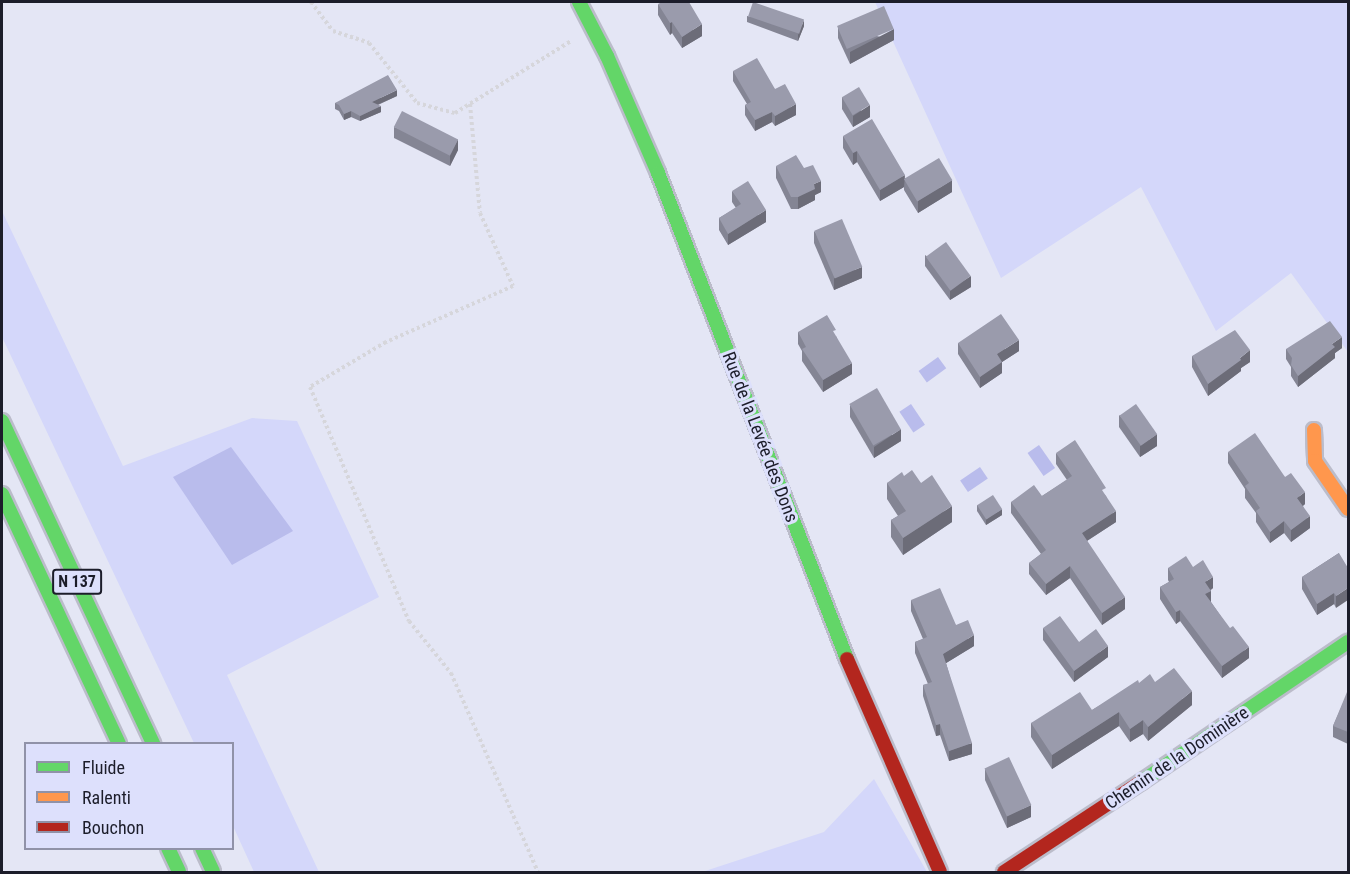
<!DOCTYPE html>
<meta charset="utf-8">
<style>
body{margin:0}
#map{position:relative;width:1350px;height:874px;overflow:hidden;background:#e4e6f5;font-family:"Roboto Condensed",sans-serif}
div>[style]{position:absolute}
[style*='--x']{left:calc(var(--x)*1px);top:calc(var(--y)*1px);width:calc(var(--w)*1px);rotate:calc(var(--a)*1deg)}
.green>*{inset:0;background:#d4d7fa}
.water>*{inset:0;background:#b9bcec;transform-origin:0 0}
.path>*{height:4px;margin-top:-2px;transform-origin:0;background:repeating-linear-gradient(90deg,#d6d6db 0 3px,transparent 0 6px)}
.roads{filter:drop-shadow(2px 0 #bbbcca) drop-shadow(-2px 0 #bbbcca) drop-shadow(0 2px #bbbcca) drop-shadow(0 -2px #bbbcca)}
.fast>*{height:14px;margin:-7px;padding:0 7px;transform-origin:7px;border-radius:7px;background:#63d668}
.slow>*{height:14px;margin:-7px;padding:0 7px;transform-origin:7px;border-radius:7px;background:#ff974d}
.jam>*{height:14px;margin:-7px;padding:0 7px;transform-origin:7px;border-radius:7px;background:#b3261e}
.wall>*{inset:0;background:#848594}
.shaded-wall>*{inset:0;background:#6c6c78}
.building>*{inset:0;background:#9a9bac;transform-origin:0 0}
span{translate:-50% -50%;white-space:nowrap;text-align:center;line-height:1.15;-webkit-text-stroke:6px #dde0fc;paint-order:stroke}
.shield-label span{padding:2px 4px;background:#dde0fc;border:2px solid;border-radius:4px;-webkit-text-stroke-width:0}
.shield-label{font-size:16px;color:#1c1d2a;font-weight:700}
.street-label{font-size:18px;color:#1c1d2a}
.frame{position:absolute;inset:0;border:3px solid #1c1d2a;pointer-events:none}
.legend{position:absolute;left:24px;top:742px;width:210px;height:108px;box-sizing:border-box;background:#dde0fc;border:2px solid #9092a8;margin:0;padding:8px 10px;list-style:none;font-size:18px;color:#1c1d2a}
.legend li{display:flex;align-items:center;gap:12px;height:30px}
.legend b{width:30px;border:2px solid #9092a8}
</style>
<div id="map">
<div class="green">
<div style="clip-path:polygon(875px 2px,1348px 2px,1348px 352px,1291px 273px,1216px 331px,1141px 187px,1001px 278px)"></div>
<div style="clip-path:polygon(2px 211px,123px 466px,252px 418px,297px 421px,379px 597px,227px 675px,319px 872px,254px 872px,233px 826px,232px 744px,194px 743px,2px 337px)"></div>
<div style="clip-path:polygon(874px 779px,927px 872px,702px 872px,824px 832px)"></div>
</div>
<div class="water">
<div style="left:938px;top:357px;width:14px;height:24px;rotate:54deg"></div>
<div style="left:911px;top:404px;width:25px;height:14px;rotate:56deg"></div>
<div style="left:1039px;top:445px;width:28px;height:14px;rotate:55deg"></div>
<div style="clip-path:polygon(231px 447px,293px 531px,232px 565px,173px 477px)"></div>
<div style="left:980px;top:467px;width:14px;height:24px;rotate:56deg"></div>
</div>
<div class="path">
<div style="--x:311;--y:2;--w:36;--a:53"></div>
<div style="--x:333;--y:31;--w:38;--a:18"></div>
<div style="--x:369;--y:43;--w:77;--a:51.3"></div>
<div style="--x:417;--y:103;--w:39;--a:15"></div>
<div style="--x:455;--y:113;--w:137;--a:-31.8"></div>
<div style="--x:470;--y:104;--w:109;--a:84.8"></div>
<div style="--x:480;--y:213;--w:80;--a:65.7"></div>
<div style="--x:513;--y:286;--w:139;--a:156.2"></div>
<div style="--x:386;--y:342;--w:88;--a:149.4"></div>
<div style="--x:310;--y:387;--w:254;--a:67.1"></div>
<div style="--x:409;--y:621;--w:67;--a:51.1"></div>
<div style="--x:451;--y:673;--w:217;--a:66.4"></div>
</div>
<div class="roads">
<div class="fast">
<div style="--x:579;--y:2;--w:61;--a:62.6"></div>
<div style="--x:607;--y:56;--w:128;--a:66.4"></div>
<div style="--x:658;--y:173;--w:521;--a:68.75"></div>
<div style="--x:2;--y:421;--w:357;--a:64.9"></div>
<div style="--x:2;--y:494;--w:276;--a:64.9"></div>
<div style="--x:1141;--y:782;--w:250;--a:-34.1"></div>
<div style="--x:168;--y:848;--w:26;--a:65"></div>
<div style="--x:202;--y:848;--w:26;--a:65"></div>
</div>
<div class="slow">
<div style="--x:1314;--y:430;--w:31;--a:88"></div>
<div style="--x:1315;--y:461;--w:58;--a:55.5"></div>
</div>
<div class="jam">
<div style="--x:847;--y:659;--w:232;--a:66.4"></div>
<div style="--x:1004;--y:872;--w:164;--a:-33.3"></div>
</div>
</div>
<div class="wall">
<div style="clip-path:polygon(658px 4px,702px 36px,682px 48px,672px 33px,670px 35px,658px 15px)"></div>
<div style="clip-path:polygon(747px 16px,804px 26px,798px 41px,747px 22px)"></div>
<div style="clip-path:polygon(838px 27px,894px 40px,850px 64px,838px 38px)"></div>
<div style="clip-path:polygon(733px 71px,775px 89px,796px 115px,775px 126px,772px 122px,755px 131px,745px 115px,745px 105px,747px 104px,733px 81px)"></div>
<div style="clip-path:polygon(397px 96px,378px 105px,381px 112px,360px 121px,351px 117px,344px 120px,339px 111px,335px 109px,335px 103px)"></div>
<div style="clip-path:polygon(842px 97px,870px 117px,853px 127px,842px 109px)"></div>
<div style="clip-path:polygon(394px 127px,458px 150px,450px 166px,394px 138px)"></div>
<div style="clip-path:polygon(843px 136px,905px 178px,952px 192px,918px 213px,904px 190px,904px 187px,880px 201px,857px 162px,853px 165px,843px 148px)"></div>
<div style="clip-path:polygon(776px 166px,821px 192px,815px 195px,815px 200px,798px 209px,791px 209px,776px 178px)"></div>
<div style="clip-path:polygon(732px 191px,766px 222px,728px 245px,719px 230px,719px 218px,736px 208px,732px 202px)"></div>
<div style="clip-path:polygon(814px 231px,862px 278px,834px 290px,814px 243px)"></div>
<div style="clip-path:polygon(925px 255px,971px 287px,950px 300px,925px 266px)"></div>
<div style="clip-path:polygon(798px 332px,836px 336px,852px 374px,823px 392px,802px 361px,802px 351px,798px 344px)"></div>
<div style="clip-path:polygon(958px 343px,1019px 351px,1002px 362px,1002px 373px,980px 388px,958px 354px)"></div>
<div style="clip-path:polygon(1342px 348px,1335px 353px,1335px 358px,1298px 387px,1291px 376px,1291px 367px,1286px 359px,1286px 349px)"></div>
<div style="clip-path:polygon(1192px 356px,1250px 362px,1241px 368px,1241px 371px,1208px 396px,1192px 367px)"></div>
<div style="clip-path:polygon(850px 405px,901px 441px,874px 458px,850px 417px)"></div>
<div style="clip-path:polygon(1119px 415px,1157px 446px,1140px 457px,1119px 427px)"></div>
<div style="clip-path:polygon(1228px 452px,1285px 477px,1305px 504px,1303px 506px,1310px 528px,1291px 542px,1284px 533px,1270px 543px,1256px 522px,1256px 513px,1245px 498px,1245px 489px,1228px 463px)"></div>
<div style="clip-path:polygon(1056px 453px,1106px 496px,1116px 522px,1087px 541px,1125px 609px,1102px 625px,1070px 578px,1046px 595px,1029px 574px,1029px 563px,1041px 554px,1011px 513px,1011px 502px,1042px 496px,1067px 480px,1056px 464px)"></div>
<div style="clip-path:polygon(904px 476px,921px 483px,952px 522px,903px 555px,891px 537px,891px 520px,898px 516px,887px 499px,887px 483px)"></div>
<div style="clip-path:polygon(977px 505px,1002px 515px,986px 525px,977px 511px)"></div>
<div style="clip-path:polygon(1339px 553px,1336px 608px,1334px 604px,1317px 615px,1302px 589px,1302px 577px)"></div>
<div style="clip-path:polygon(1193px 567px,1213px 588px,1211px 590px,1211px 602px,1249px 658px,1222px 678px,1180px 621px,1176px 624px,1160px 599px,1160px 587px,1169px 582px,1168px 580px,1168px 568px)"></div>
<div style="clip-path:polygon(911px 600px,956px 625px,974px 646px,946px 663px,972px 754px,949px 761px,940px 735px,936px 736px,923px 696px,923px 685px,928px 684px,915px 653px,915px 642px,923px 639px,911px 611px)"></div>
<div style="clip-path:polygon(1043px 628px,1079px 642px,1108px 657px,1074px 682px,1043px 640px)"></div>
<div style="clip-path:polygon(1155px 682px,1192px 705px,1148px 741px,1143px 734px,1130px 742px,1119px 726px,1052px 769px,1031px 737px,1031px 723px,1092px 710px,1139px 683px)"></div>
<div style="clip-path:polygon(1348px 692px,1348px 744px,1333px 737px,1333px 726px)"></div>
<div style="clip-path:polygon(985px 769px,1031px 817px,1007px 828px,985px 780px)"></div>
</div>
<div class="shaded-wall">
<div style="clip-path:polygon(804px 20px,804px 26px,798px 41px,798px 35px)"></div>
<div style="clip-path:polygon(672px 22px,672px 33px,670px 35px,670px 23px)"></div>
<div style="clip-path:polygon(702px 24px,702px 36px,682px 48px,682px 37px)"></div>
<div style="clip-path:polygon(894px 29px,894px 40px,850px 64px,850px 52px)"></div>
<div style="clip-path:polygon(397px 90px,397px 96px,372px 107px,372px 102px)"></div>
<div style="clip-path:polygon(796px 104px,796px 115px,775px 126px,775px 116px)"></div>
<div style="clip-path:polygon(870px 105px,870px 117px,853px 127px,853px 116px)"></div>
<div style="clip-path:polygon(381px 106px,381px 112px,360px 121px,360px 116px)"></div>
<div style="clip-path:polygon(351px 111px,351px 117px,344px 120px,344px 114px)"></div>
<div style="clip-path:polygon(772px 112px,772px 122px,755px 131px,755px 120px)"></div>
<div style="clip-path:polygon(458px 139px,458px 150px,450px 166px,450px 154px)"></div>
<div style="clip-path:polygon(857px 151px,857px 162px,853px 165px,853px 153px)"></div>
<div style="clip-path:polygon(905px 175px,904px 187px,880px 201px,880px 190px)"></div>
<div style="clip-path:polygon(952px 180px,952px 192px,918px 213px,918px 201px)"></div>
<div style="clip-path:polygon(821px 181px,821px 192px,815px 195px,815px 200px,798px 209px,798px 197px,814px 184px)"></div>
<div style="clip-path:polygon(766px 210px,766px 222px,728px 245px,728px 234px)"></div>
<div style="clip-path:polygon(862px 267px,862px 278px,834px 290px,834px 278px)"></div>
<div style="clip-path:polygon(971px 276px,971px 287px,950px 300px,950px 289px)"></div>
<div style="clip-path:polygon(1342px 337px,1342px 348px,1335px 353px,1335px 358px,1298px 387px,1298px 376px,1332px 344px)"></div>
<div style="clip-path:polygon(1019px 340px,1019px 351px,1002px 362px,1002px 373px,980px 388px,980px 377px,997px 354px)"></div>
<div style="clip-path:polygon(1250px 350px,1250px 362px,1241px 368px,1241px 371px,1208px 396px,1208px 384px)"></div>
<div style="clip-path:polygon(852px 363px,852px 374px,823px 392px,823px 380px)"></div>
<div style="clip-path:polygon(901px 429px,901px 441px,874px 458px,874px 447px)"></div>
<div style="clip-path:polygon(1157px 434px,1157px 446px,1140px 457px,1140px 446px)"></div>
<div style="clip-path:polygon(1305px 492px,1305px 504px,1297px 510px,1297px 498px)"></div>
<div style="clip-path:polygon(952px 506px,952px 522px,903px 555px,903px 538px)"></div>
<div style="clip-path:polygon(1002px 509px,1002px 515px,986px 525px,986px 519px)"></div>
<div style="clip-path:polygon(1116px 511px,1116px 522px,1082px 544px,1082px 533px)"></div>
<div style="clip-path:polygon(1310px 516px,1310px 528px,1291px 542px,1291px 530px)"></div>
<div style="clip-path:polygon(1284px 521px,1284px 533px,1270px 543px,1270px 532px)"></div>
<div style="clip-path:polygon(1070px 566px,1070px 578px,1046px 595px,1046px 584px)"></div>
<div style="clip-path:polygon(1213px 577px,1213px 588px,1205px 593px,1205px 582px)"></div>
<div style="clip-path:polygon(1348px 588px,1348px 600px,1336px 608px,1336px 596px)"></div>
<div style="clip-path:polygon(1211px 591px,1211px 602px,1205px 594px)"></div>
<div style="clip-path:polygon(1334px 593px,1334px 604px,1317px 615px,1317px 604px)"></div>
<div style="clip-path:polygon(1125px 597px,1125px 609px,1102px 625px,1102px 613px)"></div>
<div style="clip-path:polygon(1180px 610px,1180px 621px,1176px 624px,1176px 612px)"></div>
<div style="clip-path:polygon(974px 635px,974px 646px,943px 665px,943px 654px)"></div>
<div style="clip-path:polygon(1108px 646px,1108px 657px,1074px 682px,1074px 671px)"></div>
<div style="clip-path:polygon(1249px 647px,1249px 658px,1222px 678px,1222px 666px)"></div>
<div style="clip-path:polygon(1192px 691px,1192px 705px,1148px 741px,1148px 727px)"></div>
<div style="clip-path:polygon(1119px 712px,1119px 726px,1052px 769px,1052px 755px)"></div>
<div style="clip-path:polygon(1143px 720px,1143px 734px,1130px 742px,1130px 729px)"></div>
<div style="clip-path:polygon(940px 724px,940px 735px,936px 736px,936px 725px)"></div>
<div style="clip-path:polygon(972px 743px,972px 754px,949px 761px,949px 751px)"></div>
<div style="clip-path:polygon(1031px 805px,1031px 817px,1007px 828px,1007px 816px)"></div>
</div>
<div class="building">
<div style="clip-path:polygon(662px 2px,689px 2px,702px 24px,682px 37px,672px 22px,670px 23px,658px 4px)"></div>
<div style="left:753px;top:2px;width:54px;height:15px;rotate:19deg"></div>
<div style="left:884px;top:6px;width:25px;height:51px;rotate:67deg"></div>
<div style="clip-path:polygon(757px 58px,775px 89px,785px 84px,796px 104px,775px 116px,772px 112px,755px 120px,745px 105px,751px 102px,733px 71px)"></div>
<div style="clip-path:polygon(388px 75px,397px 90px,372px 102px,381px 106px,360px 116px,351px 111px,344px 114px,339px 105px,335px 103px)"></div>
<div style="left:859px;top:87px;width:21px;height:20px;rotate:59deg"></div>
<div style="left:402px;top:111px;width:63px;height:18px;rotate:27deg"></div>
<div style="clip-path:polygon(872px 119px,905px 175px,880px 190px,857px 151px,853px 153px,843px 136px)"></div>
<div style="clip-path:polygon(796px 155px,804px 168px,813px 165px,821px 181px,814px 184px,815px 189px,798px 197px,791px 197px,776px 166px)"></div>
<div style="left:939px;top:158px;width:26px;height:41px;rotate:59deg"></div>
<div style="clip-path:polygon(748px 181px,766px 210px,728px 234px,719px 218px,741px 204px,732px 191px)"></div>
<div style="left:842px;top:219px;width:52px;height:30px;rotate:67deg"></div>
<div style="left:946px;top:242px;width:42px;height:25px;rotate:54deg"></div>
<div style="clip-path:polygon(1001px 314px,1019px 340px,997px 354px,1002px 362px,980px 377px,958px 343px)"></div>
<div style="clip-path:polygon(827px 315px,836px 330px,833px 331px,852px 363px,823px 380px,802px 349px,806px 347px,798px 332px)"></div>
<div style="clip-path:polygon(1330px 321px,1342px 337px,1332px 344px,1335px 347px,1298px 376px,1291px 365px,1292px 358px,1286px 349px)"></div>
<div style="clip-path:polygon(1235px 330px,1250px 350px,1240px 358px,1241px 360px,1208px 384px,1192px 356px)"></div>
<div style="left:877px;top:388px;width:48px;height:32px;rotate:60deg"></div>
<div style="left:1136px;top:404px;width:37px;height:20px;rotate:55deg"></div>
<div style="clip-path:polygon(1255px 433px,1285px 477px,1291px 473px,1305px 492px,1297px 498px,1310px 516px,1291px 530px,1284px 521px,1270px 532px,1256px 511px,1260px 508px,1245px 486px,1249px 483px,1228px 452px)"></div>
<div style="clip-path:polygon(1075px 440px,1106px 488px,1102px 490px,1116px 511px,1082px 533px,1125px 597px,1102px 613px,1070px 566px,1046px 584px,1029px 563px,1046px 550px,1011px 502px,1034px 485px,1042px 496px,1072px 476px,1056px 453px)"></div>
<div style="clip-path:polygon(912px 470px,921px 483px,932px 475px,952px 506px,903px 538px,891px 520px,906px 511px,887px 483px,902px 472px,904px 476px)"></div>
<div style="left:993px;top:495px;width:17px;height:19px;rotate:57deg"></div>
<div style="clip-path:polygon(1339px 553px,1348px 568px,1348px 588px,1336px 596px,1334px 593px,1317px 604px,1302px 577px)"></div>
<div style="clip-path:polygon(1186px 556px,1193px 567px,1203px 560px,1213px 577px,1205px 582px,1211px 591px,1205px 594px,1230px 628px,1233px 626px,1249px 647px,1222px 666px,1180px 610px,1176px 612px,1160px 587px,1174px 579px,1168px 568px)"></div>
<div style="clip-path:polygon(940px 588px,956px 625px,968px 620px,974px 635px,943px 654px,972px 743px,949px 751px,940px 724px,936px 725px,923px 685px,932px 682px,915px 642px,927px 637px,911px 600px)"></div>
<div style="clip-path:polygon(1060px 616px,1079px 642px,1096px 629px,1108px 646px,1074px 671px,1043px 628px)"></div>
<div style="clip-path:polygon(1174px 668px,1192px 691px,1148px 727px,1143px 720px,1130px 729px,1119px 712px,1052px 755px,1031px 723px,1080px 692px,1092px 710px,1138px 680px,1139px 683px,1150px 674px,1155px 682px)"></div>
<div style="clip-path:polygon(1347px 692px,1348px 692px,1348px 732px,1333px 726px)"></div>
<div style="left:1009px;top:757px;width:53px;height:27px;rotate:65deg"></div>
</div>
<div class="shield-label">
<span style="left:77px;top:582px">N 137</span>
</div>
<div class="street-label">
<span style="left:760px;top:437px;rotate:69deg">Rue de la Levée des Dons</span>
<span style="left:1177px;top:758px;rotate:-34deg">Chemin de la Dominière</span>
</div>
<div class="frame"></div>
<ul class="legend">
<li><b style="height:8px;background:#63d668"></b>Fluide</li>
<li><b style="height:8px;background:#ff974d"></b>Ralenti</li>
<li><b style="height:8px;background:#b3261e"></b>Bouchon</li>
</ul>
</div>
